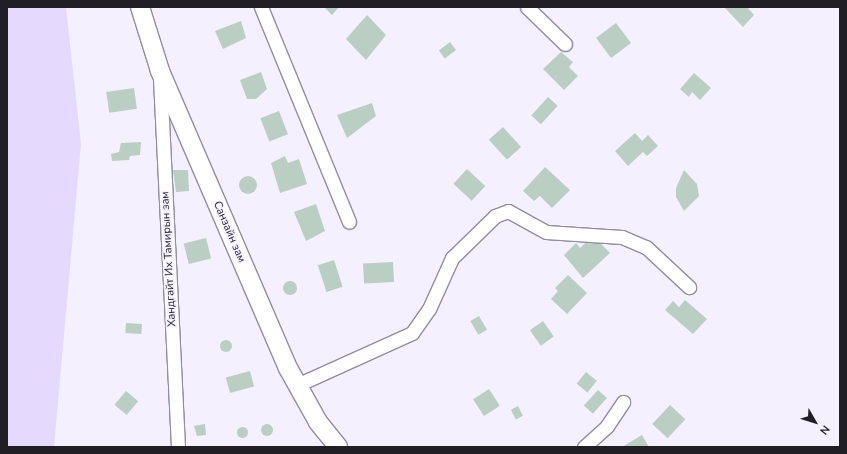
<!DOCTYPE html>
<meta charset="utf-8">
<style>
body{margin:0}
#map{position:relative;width:847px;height:454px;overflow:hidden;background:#f5f0fe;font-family:"Nunito Sans",sans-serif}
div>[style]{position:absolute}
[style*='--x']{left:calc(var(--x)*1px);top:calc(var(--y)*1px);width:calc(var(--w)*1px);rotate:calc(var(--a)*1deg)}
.green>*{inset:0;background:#e6d9fe}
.building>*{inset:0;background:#bbcec4;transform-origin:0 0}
.round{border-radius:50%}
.roads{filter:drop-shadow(1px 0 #928d9c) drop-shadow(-1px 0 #928d9c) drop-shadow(0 1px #928d9c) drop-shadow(0 -1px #928d9c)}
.street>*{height:13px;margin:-6.5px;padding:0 6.5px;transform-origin:6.5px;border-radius:6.5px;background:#fff}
.secondary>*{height:18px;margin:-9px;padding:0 9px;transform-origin:9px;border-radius:9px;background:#fff}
span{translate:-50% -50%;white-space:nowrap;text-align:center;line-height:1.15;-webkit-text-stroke:3px #f5f0fe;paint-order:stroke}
.street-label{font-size:11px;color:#211f25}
.frame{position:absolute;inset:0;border:8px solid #211f25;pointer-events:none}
.north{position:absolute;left:795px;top:402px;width:40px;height:40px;-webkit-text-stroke:3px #f5f0fe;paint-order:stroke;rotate:129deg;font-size:11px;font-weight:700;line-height:16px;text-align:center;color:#211f25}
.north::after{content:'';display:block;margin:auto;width:14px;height:18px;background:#211f25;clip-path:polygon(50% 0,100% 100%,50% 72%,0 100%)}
</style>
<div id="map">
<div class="green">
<div style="clip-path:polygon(7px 7px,66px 7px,81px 144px,54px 447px,7px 447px)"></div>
</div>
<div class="building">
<div style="clip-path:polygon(324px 7px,339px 7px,332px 15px)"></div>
<div style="clip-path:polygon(724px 7px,747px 7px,754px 15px,743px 27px)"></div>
<div style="clip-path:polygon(367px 15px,386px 35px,366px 60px,346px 39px)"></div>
<div style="clip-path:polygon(241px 21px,246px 38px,223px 49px,215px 31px)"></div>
<div style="left:616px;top:23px;width:25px;height:25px;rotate:53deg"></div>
<div style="left:450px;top:42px;width:10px;height:14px;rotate:53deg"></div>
<div style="clip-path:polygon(561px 52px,573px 62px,569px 67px,578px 76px,564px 90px,543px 69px)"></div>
<div style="clip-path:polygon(261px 72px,267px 89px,256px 99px,247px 99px,240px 80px)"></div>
<div style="clip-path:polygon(694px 73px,711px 88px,700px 100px,692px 92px,689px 97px,680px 89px)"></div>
<div style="left:134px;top:88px;width:21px;height:28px;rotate:82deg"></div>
<div style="left:548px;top:97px;width:13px;height:25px;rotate:42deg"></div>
<div style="clip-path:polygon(372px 103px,376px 116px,347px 138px,337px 115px)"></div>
<div style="left:279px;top:111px;width:25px;height:20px;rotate:69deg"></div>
<div style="left:503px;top:127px;width:27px;height:19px;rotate:48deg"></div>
<div style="clip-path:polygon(635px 133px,642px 141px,648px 135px,658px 146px,647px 156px,643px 152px,628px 166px,615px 151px)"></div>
<div style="clip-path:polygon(141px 142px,140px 155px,130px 156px,129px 160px,112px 161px,111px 154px,119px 152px,121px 143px)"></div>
<div style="clip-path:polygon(285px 156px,288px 163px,299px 159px,307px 184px,280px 193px,271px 163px)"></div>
<div style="clip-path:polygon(545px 167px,570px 190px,552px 208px,540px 196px,534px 201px,523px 191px)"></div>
<div style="left:467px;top:169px;width:25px;height:20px;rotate:43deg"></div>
<div style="clip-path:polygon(173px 170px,188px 170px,189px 191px,176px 192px)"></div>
<div style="clip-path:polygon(684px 170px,697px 184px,699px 196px,684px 211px,676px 197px,676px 188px)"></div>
<div class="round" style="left:239px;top:176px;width:18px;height:18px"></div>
<div style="clip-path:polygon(316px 204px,325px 231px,306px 241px,294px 212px)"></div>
<div style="clip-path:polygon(593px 236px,610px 253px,583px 278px,564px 255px,576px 243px,580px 248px)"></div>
<div style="left:206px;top:238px;width:21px;height:23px;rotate:76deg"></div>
<div style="left:334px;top:260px;width:28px;height:17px;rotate:72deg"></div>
<div style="left:393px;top:262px;width:20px;height:30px;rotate:87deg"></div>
<div style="clip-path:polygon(568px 275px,587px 293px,567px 314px,551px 299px,558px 291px,555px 288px)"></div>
<div class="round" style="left:283px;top:281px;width:14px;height:14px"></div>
<div style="clip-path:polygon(685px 300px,707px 319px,693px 334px,665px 310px,673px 301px,679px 307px)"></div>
<div style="left:479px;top:316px;width:16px;height:10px;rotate:60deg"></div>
<div style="left:543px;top:321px;width:19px;height:16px;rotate:55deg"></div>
<div style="left:126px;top:323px;width:16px;height:10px;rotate:4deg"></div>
<div class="round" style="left:220px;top:340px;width:12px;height:12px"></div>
<div style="left:250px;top:371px;width:16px;height:25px;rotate:75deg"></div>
<div style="left:586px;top:372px;width:14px;height:15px;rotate:39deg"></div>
<div style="left:489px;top:389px;width:20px;height:19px;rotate:57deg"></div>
<div style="left:598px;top:390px;width:12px;height:21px;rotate:42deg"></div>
<div style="left:126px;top:391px;width:16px;height:18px;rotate:40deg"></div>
<div style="left:670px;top:405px;width:21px;height:26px;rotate:43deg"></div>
<div style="left:518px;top:406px;width:11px;height:8px;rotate:63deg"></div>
<div class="round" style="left:261px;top:424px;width:12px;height:12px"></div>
<div style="clip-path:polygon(205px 424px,206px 435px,197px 436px,194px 426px)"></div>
<div class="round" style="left:236.5px;top:426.5px;width:11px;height:11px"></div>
<div style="clip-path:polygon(642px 435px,649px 447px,622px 447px)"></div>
</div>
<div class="roads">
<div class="street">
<div style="--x:261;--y:7;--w:232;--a:67.7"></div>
<div style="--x:527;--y:7;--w:53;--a:44.2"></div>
<div style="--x:160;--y:79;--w:368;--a:87.2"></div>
<div style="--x:297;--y:385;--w:126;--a:-24.3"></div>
<div style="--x:412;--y:333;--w:29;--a:-55"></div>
<div style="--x:429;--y:309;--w:56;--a:-65.7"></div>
<div style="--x:452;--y:258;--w:60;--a:-44.3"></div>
<div style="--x:495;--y:216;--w:14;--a:-21"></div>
<div style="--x:508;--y:211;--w:43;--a:28.9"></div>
<div style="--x:546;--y:232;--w:76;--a:3.8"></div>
<div style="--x:622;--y:237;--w:26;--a:23"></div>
<div style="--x:646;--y:247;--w:59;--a:42.9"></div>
<div style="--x:584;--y:447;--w:31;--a:-42"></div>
<div style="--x:607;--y:426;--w:29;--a:-56"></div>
</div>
<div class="secondary">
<div style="--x:140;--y:7;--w:67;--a:72.6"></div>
<div style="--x:160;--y:71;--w:323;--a:66.7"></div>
<div style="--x:288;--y:368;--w:62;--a:60.9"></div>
<div style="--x:318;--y:422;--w:32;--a:51"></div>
</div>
</div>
<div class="street-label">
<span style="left:229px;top:232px;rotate:67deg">Санзайн зам</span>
<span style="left:169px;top:259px;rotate:-93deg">Хандгайт Их Тамирын зам</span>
</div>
<div class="frame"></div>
<div class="north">N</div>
</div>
